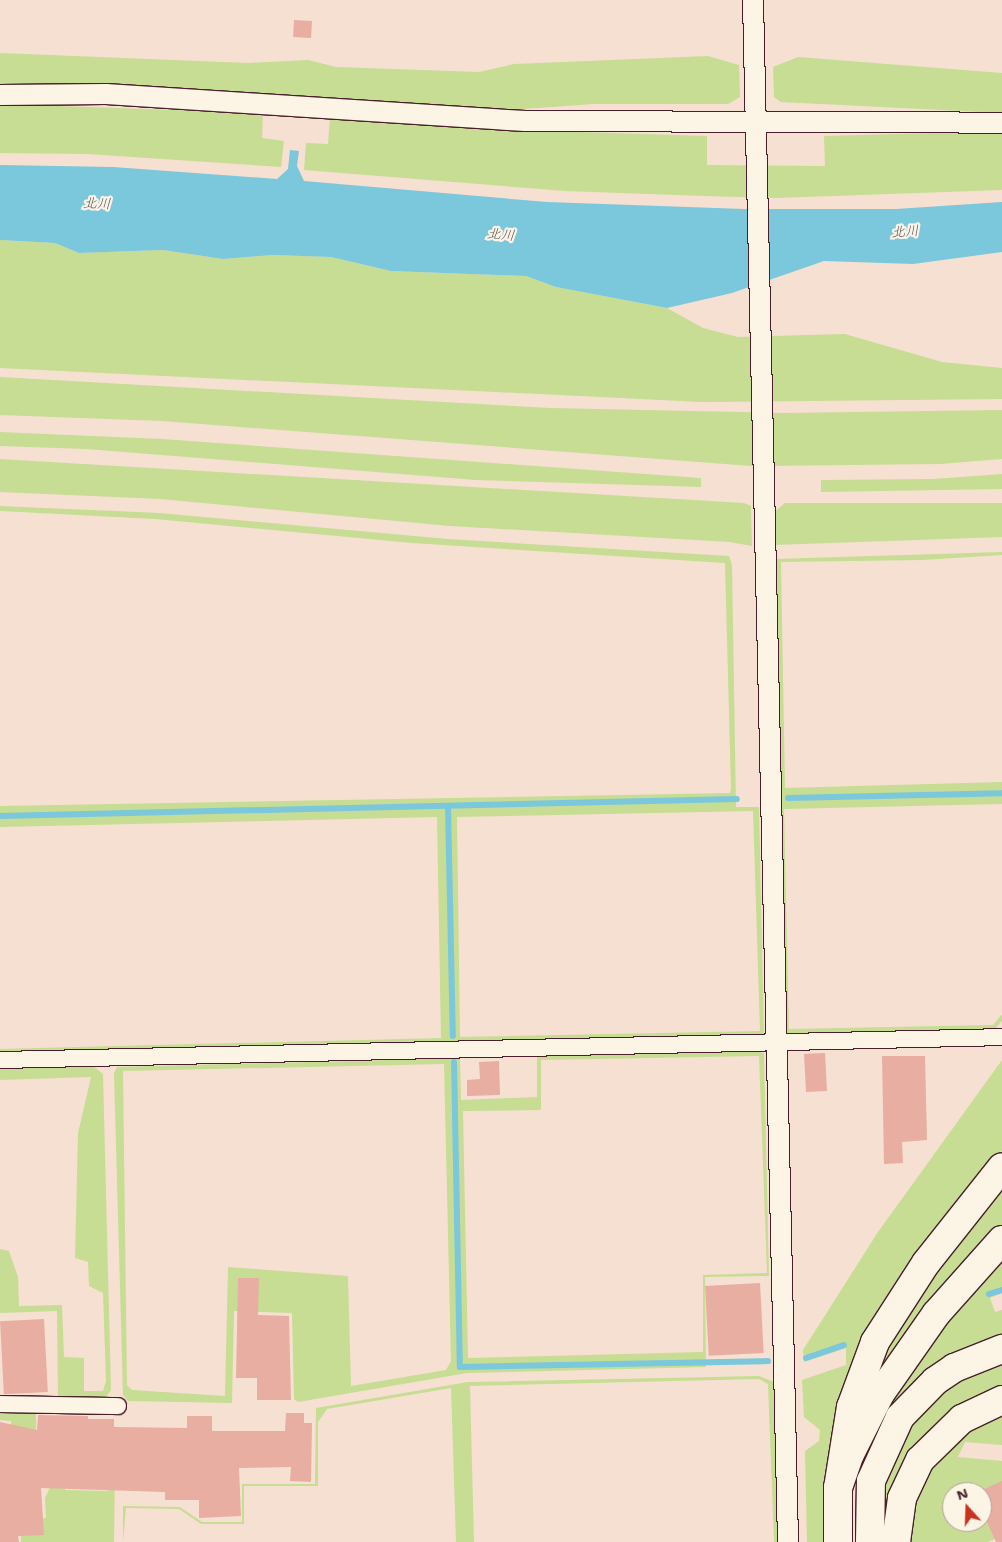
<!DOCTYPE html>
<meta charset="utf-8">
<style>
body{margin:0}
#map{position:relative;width:1002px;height:1542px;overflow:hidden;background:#f6e0d1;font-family:"Shantell Sans","Klee One",sans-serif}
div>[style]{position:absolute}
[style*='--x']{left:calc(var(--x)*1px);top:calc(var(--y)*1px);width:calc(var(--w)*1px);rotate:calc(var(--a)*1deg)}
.green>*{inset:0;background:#c6dd93}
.water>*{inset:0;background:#7bc7db}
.stream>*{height:6px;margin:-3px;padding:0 3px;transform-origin:3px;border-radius:3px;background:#7bc7db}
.building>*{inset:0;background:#e7aea1;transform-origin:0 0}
.roads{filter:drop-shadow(1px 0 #4a1f2b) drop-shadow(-1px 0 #4a1f2b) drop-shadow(0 1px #4a1f2b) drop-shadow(0 -1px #4a1f2b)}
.minor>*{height:16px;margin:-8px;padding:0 8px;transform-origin:8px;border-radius:8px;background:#fcf5e5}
.tertiary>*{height:20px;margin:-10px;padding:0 10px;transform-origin:10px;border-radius:10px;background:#fcf5e5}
.motorway>*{height:28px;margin:-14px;padding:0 14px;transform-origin:14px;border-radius:14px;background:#fcf5e5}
span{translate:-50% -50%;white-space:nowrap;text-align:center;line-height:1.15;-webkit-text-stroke:4.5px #fcf5e5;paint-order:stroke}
.water-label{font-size:14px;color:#595160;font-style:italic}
.north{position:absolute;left:942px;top:1482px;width:50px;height:50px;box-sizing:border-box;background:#fcf5e5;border:1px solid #b59f9b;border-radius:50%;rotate:340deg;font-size:14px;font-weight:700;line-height:20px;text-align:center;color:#4a1f2b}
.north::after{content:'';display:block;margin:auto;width:18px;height:22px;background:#c8321e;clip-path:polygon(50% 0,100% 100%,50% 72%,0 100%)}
</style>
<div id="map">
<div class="green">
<div style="clip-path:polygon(0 53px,248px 63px,308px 60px,336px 67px,479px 72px,514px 64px,708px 56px,739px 65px,740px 97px,728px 104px,593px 104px,511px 110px,108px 85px,0 85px)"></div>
<div style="clip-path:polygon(798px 57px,1002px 73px,1002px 113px,781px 102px,774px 97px,773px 67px)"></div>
<div style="clip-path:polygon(0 104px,263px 113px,262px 138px,284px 141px,281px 167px,87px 154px,0 153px)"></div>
<div style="clip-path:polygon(330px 116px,516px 130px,707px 136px,707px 165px,825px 166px,824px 136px,1002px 131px,1002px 190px,777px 198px,704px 196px,565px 191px,304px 170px,306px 143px,328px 144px)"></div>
<div style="clip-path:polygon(0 240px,55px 243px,79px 253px,163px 250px,223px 259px,273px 255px,331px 257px,391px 271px,526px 276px,556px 287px,667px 308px,703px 328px,738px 337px,845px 334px,942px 362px,1002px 368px,1002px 399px,702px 402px,0 368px)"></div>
<div style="clip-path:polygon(0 377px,550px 408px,783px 413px,1002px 410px,1002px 459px,940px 464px,751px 466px,162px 421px,0 415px)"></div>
<div style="clip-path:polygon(0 432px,162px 439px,701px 478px,701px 487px,476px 480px,86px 449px,0 446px)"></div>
<div style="clip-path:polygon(0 459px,744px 503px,751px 506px,752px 546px,730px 542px,450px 526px,160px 499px,0 492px)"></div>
<div style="clip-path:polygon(1002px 474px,1002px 489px,821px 492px,821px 480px,933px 479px)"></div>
<div style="clip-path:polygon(785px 503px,1002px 503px,1002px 537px,774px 545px,773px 513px)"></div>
<div style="clip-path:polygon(evenodd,0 506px,159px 513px,448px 539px,729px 556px,732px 565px,736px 807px,759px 807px,764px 1034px,0 1052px,0 1049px,441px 1038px,437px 817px,0 827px,0 806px,730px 793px,731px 789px,725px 563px,412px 543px,155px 519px,0 511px,0 506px,753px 811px,760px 1031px,460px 1037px,457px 817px,753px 811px)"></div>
<div style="clip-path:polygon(1002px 552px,1002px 555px,922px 560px,781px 562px,785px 788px,1002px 782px,1002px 804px,784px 809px,789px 1029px,993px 1025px,1002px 1014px,1002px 1021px,994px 1030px,788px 1035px,784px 1033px,774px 559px)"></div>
<div style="clip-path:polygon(evenodd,756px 1051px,764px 1053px,769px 1276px,705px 1277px,706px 1367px,467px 1373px,298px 1402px,294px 1399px,292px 1313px,234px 1311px,232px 1403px,128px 1401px,123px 1395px,114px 1073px,117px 1067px,460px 1058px,461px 1100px,537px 1097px,537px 1056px,756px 1051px,759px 1056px,767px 1273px,703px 1275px,703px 1352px,468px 1358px,463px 1111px,541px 1110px,541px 1060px,759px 1056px,756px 1051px,444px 1064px,451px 1361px,446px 1370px,351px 1386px,348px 1276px,228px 1267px,225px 1396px,132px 1390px,127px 1385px,123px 1071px,444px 1064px)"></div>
<div style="clip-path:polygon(1002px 1060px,1002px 1150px,988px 1166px,837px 1412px,826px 1478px,827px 1542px,807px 1542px,805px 1451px,819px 1441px,820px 1430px,804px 1417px,802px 1380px,846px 1365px,846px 1348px,804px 1362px,803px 1350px,878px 1232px)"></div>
<div style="clip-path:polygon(93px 1066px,103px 1074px,111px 1390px,104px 1400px,58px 1399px,57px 1311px,0 1313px,0 1249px,9px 1251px,18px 1277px,19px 1306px,62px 1305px,64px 1357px,84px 1358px,84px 1391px,103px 1391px,106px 1381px,103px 1293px,89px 1286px,88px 1262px,75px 1258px,78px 1133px,91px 1077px,0 1080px,0 1068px)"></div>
<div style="clip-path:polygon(1002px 1183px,1002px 1226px,973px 1254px,876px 1375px,882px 1352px,906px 1311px)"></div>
<div style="clip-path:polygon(1002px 1255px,1002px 1293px,990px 1298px,995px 1312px,1002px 1310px,1002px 1338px,883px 1419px,906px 1372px)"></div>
<div style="clip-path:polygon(1002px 1361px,1002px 1389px,947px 1415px,921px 1441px,882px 1520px,882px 1486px,910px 1422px,958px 1378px)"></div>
<div style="clip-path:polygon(759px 1376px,774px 1382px,778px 1542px,774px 1542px,768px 1384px,759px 1379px,470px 1386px,474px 1542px,456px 1542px,451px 1388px,327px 1409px,318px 1422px,318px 1486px,244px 1486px,244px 1524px,201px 1524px,179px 1509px,126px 1508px,123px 1542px,123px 1506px,180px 1507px,202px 1522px,242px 1522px,242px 1484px,315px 1484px,316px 1408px,468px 1382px)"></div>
<div style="clip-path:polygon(0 1410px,36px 1410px,36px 1435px,11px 1434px,11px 1421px,0 1420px)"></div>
<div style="clip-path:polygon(evenodd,1002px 1412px,1002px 1445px,965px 1442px,958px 1457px,1002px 1461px,1002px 1536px,988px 1542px,908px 1542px,911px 1509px,929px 1469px,967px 1430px,1002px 1412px,952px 1492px,982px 1492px,982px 1522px,952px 1522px,952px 1492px)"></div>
<div style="clip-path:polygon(109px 1463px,115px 1464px,114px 1542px,21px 1542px,21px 1519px,46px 1518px,45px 1498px,52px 1483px,65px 1480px,65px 1490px,108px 1491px)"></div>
</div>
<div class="water">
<div style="clip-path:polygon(290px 150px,299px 151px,297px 166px,304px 181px,547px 202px,744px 209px,896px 209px,1002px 202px,1002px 252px,913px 264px,824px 261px,732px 293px,667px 308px,556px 287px,526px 276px,391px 271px,331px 257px,273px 255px,223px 259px,163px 250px,79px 253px,55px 243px,0 240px,0 165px,113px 167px,277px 179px,288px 169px)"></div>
</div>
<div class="stream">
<div style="--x:788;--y:798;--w:214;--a:-1.3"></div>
<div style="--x:448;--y:806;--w:230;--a:88.8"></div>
<div style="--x:0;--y:816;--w:737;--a:-1.32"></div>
<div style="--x:454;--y:1062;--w:305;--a:88.9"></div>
<div style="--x:460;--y:1367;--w:308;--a:-1.1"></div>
<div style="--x:989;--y:1294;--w:14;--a:-17"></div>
<div style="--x:806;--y:1358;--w:40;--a:-18.9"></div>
</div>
<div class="building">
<div style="left:294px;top:20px;width:18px;height:17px;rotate:3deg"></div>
<div style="left:825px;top:1053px;width:38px;height:21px;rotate:87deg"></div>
<div style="clip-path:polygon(882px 1056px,925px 1056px,927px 1140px,902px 1142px,903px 1163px,884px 1164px)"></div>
<div style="clip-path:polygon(499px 1061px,500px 1095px,467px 1096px,467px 1080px,480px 1079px,479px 1062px)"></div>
<div style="clip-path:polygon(238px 1278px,259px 1278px,258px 1315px,289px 1316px,291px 1400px,257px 1400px,257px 1378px,236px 1378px)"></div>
<div style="left:760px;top:1283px;width:70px;height:55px;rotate:87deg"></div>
<div style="left:44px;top:1319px;width:73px;height:44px;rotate:87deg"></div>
<div style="clip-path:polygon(286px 1413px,304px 1413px,304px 1423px,312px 1423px,311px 1482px,290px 1481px,291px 1467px,239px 1468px,241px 1516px,199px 1518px,199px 1500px,165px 1500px,165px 1492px,41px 1488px,44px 1535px,18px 1536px,19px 1542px,0 1542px,0 1422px,37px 1430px,38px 1415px,88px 1416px,88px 1419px,114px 1419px,114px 1427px,187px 1428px,187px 1416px,212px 1416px,212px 1431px,285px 1431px)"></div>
<div style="clip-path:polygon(1002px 1481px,1002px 1542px,996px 1542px,982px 1511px,982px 1490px)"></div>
</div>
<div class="roads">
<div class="minor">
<div style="--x:0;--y:1060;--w:1002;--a:-1.31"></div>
<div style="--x:0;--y:1404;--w:118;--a:1"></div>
</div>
<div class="tertiary">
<div style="--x:753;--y:0;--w:1542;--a:88.7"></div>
<div style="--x:0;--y:95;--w:106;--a:-0.5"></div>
<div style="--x:106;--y:94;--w:420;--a:3.7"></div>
<div style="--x:525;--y:121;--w:477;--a:0.2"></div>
</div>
<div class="motorway">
<div style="--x:838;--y:1488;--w:82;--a:-80.9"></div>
<div style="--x:851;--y:1407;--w:69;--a:-69.7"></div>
<div style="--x:875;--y:1342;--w:94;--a:-57.2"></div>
<div style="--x:926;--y:1263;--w:122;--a:-51.6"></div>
<div style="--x:838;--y:1542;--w:54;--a:-90"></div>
<div style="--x:838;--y:1488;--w:36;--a:-71"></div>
<div style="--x:850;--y:1454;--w:67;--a:-63.4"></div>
<div style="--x:880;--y:1394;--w:98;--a:-55"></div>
<div style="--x:936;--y:1314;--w:99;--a:-48.3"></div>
<div style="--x:870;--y:1542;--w:61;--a:-89.1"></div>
<div style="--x:871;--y:1481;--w:70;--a:-65.6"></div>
<div style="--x:900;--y:1417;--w:50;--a:-45.8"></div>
<div style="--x:935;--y:1381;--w:23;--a:-34"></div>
<div style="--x:954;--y:1368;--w:52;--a:-21.6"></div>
<div style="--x:896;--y:1542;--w:44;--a:-82.2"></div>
<div style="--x:902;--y:1498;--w:42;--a:-64.7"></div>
<div style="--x:920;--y:1460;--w:59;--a:-44.3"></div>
<div style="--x:962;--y:1419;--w:44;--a:-25.4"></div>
</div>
</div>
<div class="water-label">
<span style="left:97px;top:203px;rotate:2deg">北川</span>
<span style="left:905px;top:231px;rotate:-4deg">北川</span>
<span style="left:501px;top:234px;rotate:5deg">北川</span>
</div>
<div class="north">N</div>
</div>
